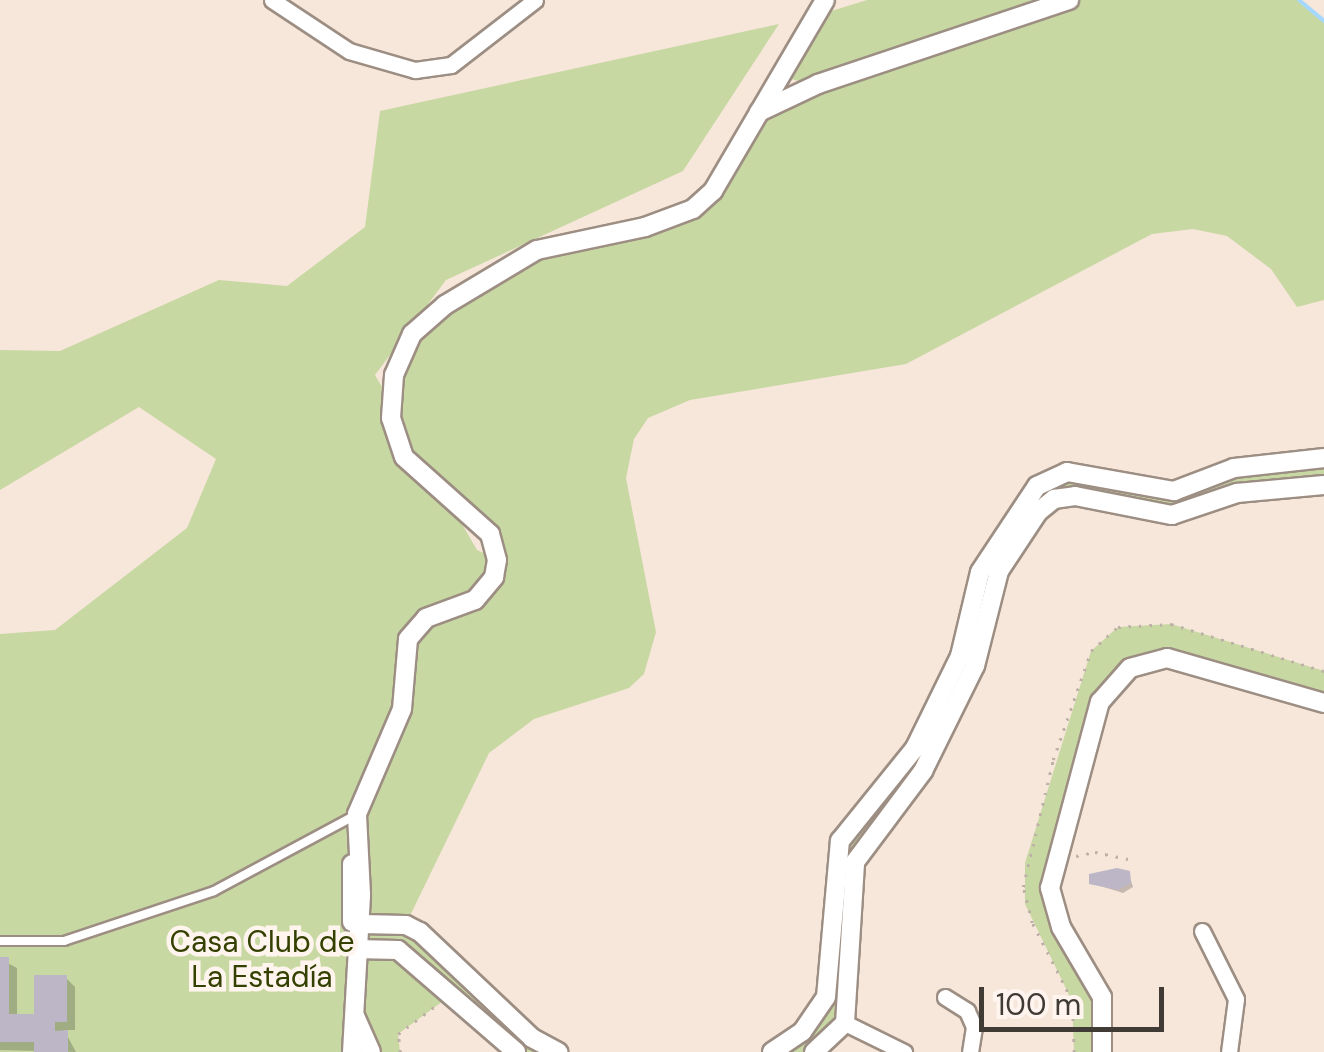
<!DOCTYPE html>
<meta charset="utf-8">
<style>
body{margin:0}
#map{position:relative;width:1324px;height:1052px;overflow:hidden;background:#f7e6da;font-family:"DM Sans",sans-serif}
div>[style]{position:absolute}
[style*='--x']{left:calc(var(--x)*1px);top:calc(var(--y)*1px);width:calc(var(--w)*1px);rotate:calc(var(--a)*1deg)}
.green>*{inset:0;background:#c8d8a2}
.shadow>*{inset:0;background:#0003}
.stream>*{height:4px;margin:-2px;padding:0 2px;transform-origin:2px;border-radius:2px;background:#a5d8fe}
.building>*{inset:0;background:#bcb6c7}
.path>*{height:2.5px;margin-top:-1.25px;transform-origin:0;background:repeating-linear-gradient(90deg,#bdb0a6 0 2.5px,transparent 0 10.5px)}
.roads{filter:drop-shadow(2px 0 #9d8e83) drop-shadow(-2px 0 #9d8e83) drop-shadow(0 2px #9d8e83) drop-shadow(0 -2px #9d8e83)}
.service>*{height:8px;margin:-4px;padding:0 4px;transform-origin:4px;border-radius:4px;background:#fff}
.minor>*{height:15px;margin:-7.5px;padding:0 7.5px;transform-origin:7.5px;border-radius:7.5px;background:#fff}
.tertiary>*{height:18px;margin:-9px;padding:0 9px;transform-origin:9px;border-radius:9px;background:#fff}
span{translate:-50% -50%;white-space:nowrap;text-align:center;line-height:1.15;-webkit-text-stroke:9px #fff5ee;paint-order:stroke}
.park-label{font-size:30px;color:#344000}
.scale{position:absolute;left:979px;top:987px;width:185px;height:45px;box-sizing:border-box;border:5px solid #413b36;border-top:0;padding-left:12px;font-size:30px;line-height:35px;white-space:nowrap;color:#413b36;-webkit-text-stroke:8px #fff5ee;paint-order:stroke}
</style>
<div id="map">
<div class="green">
<div style="clip-path:polygon(evenodd,867px 0,1299px 0,1324px 21px,1324px 300px,1297px 307px,1271px 269px,1227px 236px,1193px 229px,1152px 234px,906px 364px,690px 400px,648px 418px,634px 439px,626px 478px,656px 632px,644px 674px,629px 688px,534px 719px,489px 753px,406px 924px,532px 1038px,557px 1052px,517px 1052px,411px 957px,398px 949px,381px 947px,375px 948px,396px 951px,450px 996px,398px 1034px,400px 1052px,0 1052px,0 634px,55px 630px,187px 528px,216px 459px,139px 407px,0 490px,0 350px,60px 351px,219px 280px,287px 286px,365px 227px,380px 111px,779px 24px,683px 171px,446px 280px,375px 375px,392px 404px,412px 334px,445px 305px,537px 250px,645px 227px,693px 209px,713px 191px,759px 112px,816px 85px,778px 76px,812px 17px,867px 0,440px 486px,490px 534px,497px 559px,477px 550px,440px 486px)"></div>
<div style="clip-path:polygon(1324px 458px,1324px 485px,1190px 511px,1054px 499px,1011px 552px,923px 771px,855px 862px,849px 1005px,814px 1052px,774px 1052px,816px 1017px,835px 860px,903px 766px,953px 673px,975px 590px,1053px 476px,1153px 490px,1234px 468px)"></div>
<div style="clip-path:polygon(1171px 624px,1324px 671px,1324px 703px,1167px 658px,1112px 683px,1050px 888px,1095px 980px,1102px 1052px,1074px 1052px,1072px 1001px,1025px 904px,1025px 863px,1091px 651px,1118px 627px)"></div>
</div>
<div class="shadow">
<div style="clip-path:polygon(1129px 874px,1133px 887px,1123px 893px,1091px 883px)"></div>
<div style="clip-path:polygon(0 959px,17px 968px,17px 1016px,37px 1016px,66px 978px,75px 987px,75px 1030px,64px 1030px,76px 1052px,0 1050px)"></div>
</div>
<div class="stream">
<div style="--x:1299;--y:0;--w:33;--a:40"></div>
</div>
<div class="building">
<div style="clip-path:polygon(1117px 868px,1130px 871px,1131px 883px,1118px 890px,1089px 884px,1089px 874px)"></div>
<div style="clip-path:polygon(0 957px,9px 957px,9px 1014px,34px 1014px,34px 975px,67px 975px,67px 1022px,55px 1022px,55px 1031px,68px 1030px,68px 1052px,34px 1052px,34px 1042px,0 1042px)"></div>
</div>
<div class="path">
<div style="--x:1076;--y:856;--w:19;--a:-12"></div>
<div style="--x:1095;--y:852;--w:34;--a:12"></div>
<div style="--x:400;--y:1052;--w:18;--a:-96"></div>
<div style="--x:398;--y:1034;--w:50;--a:-36.9"></div>
<div style="--x:1074;--y:1052;--w:51;--a:-92.2"></div>
<div style="--x:1072;--y:1001;--w:88;--a:-117.1"></div>
<div style="--x:1032;--y:923;--w:37;--a:-104"></div>
<div style="--x:1023;--y:887;--w:130;--a:-76.7"></div>
<div style="--x:1053;--y:760;--w:115;--a:-70.8"></div>
<div style="--x:1091;--y:651;--w:36;--a:-42"></div>
<div style="--x:1118;--y:627;--w:53;--a:-3.2"></div>
<div style="--x:1171;--y:624;--w:160;--a:17.1"></div>
</div>
<div class="roads">
<div class="service">
<div style="--x:0;--y:941;--w:64;--a:0"></div>
<div style="--x:64;--y:941;--w:158;--a:-18.4"></div>
<div style="--x:214;--y:891;--w:159;--a:-28.2"></div>
</div>
<div class="minor">
<div style="--x:272;--y:0;--w:92;--a:33.5"></div>
<div style="--x:349;--y:51;--w:69;--a:16.1"></div>
<div style="--x:415;--y:70;--w:36;--a:-8"></div>
<div style="--x:451;--y:65;--w:106;--a:-37.7"></div>
<div style="--x:1202;--y:931;--w:76;--a:63.4"></div>
<div style="--x:1236;--y:999;--w:53;--a:97.5"></div>
<div style="--x:945;--y:997;--w:26;--a:32"></div>
<div style="--x:967;--y:1011;--w:17;--a:66"></div>
<div style="--x:974;--y:1027;--w:25;--a:99"></div>
<div style="--x:845;--y:1023;--w:66;--a:26.2"></div>
</div>
<div class="tertiary">
<div style="--x:759;--y:112;--w:65;--a:-25.4"></div>
<div style="--x:818;--y:84;--w:265;--a:-18.5"></div>
<div style="--x:352;--y:922;--w:58;--a:-90"></div>
<div style="--x:361;--y:924;--w:45;--a:1.3"></div>
<div style="--x:406;--y:925;--w:16;--a:27"></div>
<div style="--x:420;--y:932;--w:154;--a:43.4"></div>
<div style="--x:532;--y:1038;--w:30;--a:28"></div>
<div style="--x:356;--y:949;--w:42;--a:1.4"></div>
<div style="--x:398;--y:950;--w:156;--a:40.8"></div>
<div style="--x:355;--y:1016;--w:39;--a:66"></div>
<div style="--x:352;--y:1052;--w:158;--a:-86.7"></div>
<div style="--x:361;--y:894;--w:80;--a:-92.9"></div>
<div style="--x:357;--y:814;--w:114;--a:-66.8"></div>
<div style="--x:402;--y:709;--w:70;--a:-85.1"></div>
<div style="--x:408;--y:639;--w:28;--a:-49"></div>
<div style="--x:426;--y:618;--w:52;--a:-20.2"></div>
<div style="--x:475;--y:600;--w:30;--a:-50"></div>
<div style="--x:494;--y:577;--w:17;--a:-80"></div>
<div style="--x:497;--y:560;--w:27;--a:-105"></div>
<div style="--x:490;--y:534;--w:115;--a:-138.2"></div>
<div style="--x:404;--y:457;--w:41;--a:-108.4"></div>
<div style="--x:391;--y:418;--w:43;--a:-86"></div>
<div style="--x:394;--y:375;--w:45;--a:-66.3"></div>
<div style="--x:412;--y:334;--w:44;--a:-41.3"></div>
<div style="--x:445;--y:305;--w:107;--a:-30.9"></div>
<div style="--x:537;--y:250;--w:110;--a:-12"></div>
<div style="--x:645;--y:227;--w:51;--a:-20.6"></div>
<div style="--x:693;--y:209;--w:27;--a:-42"></div>
<div style="--x:713;--y:191;--w:221;--a:-59.6"></div>
<div style="--x:772;--y:1052;--w:36;--a:-34"></div>
<div style="--x:802;--y:1032;--w:42;--a:-55.6"></div>
<div style="--x:826;--y:997;--w:157;--a:-84.9"></div>
<div style="--x:840;--y:841;--w:119;--a:-51.1"></div>
<div style="--x:915;--y:748;--w:102;--a:-63.9"></div>
<div style="--x:960;--y:656;--w:86;--a:-76.6"></div>
<div style="--x:980;--y:572;--w:103;--a:-56.5"></div>
<div style="--x:1037;--y:486;--w:33;--a:-25"></div>
<div style="--x:1067;--y:472;--w:109;--a:10.1"></div>
<div style="--x:1174;--y:491;--w:64;--a:-21"></div>
<div style="--x:1234;--y:468;--w:91;--a:-6.3"></div>
<div style="--x:814;--y:1052;--w:42;--a:-43.1"></div>
<div style="--x:845;--y:1023;--w:161;--a:-86.4"></div>
<div style="--x:855;--y:862;--w:114;--a:-53.2"></div>
<div style="--x:923;--y:771;--w:117;--a:-63.7"></div>
<div style="--x:975;--y:666;--w:98;--a:-75.8"></div>
<div style="--x:999;--y:571;--w:71;--a:-56.5"></div>
<div style="--x:1038;--y:512;--w:21;--a:-39"></div>
<div style="--x:1054;--y:499;--w:21;--a:-8"></div>
<div style="--x:1075;--y:496;--w:99;--a:11.1"></div>
<div style="--x:1172;--y:515;--w:69;--a:-18.7"></div>
<div style="--x:1237;--y:493;--w:87;--a:-5.3"></div>
<div style="--x:1102;--y:1052;--w:55;--a:-90"></div>
<div style="--x:1102;--y:997;--w:81;--a:-120.4"></div>
<div style="--x:1061;--y:927;--w:41;--a:-105.8"></div>
<div style="--x:1050;--y:888;--w:193;--a:-75"></div>
<div style="--x:1100;--y:702;--w:45;--a:-48.6"></div>
<div style="--x:1130;--y:668;--w:38;--a:-15"></div>
<div style="--x:1167;--y:658;--w:163;--a:16"></div>
</div>
</div>
<div class="park-label">
<span style="left:262px;top:959px">Casa Club de<br>La Estadía</span>
</div>
<div class="scale">100 m</div>
</div>
